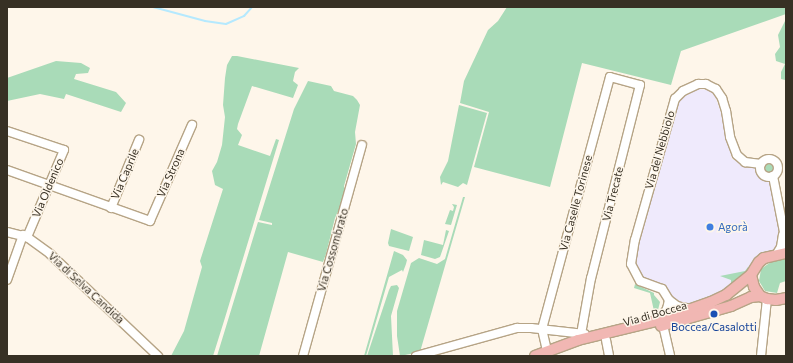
<!DOCTYPE html>
<meta charset="utf-8">
<style>
body{margin:0}
#map{position:relative;width:793px;height:363px;overflow:hidden;background:#fef6ea;font-family:Commissioner,sans-serif}
div>[style]{position:absolute}
[style*='--x']{left:calc(var(--x)*1px);top:calc(var(--y)*1px);width:calc(var(--w)*1px);rotate:calc(var(--a)*1deg)}
.commercial>*{inset:0;background:#efeafc}
.green>*{inset:0;background:#a9dbb8}
.round{border-radius:50%}
.stream>*{height:2px;margin:-1px;padding:0 1px;transform-origin:1px;border-radius:1px;background:#b5e9fe}
.roads{filter:drop-shadow(1px 0 #b6a486) drop-shadow(-1px 0 #b6a486) drop-shadow(0 1px #b6a486) drop-shadow(0 -1px #b6a486)}
.minor>*{height:8px;margin:-4px;padding:0 4px;transform-origin:4px;border-radius:4px;background:#fff}
.minor>.ring{margin:-4px;padding:0;box-sizing:content-box;background:none;border:8px solid #fff;border-radius:50%}
.major>*{height:10px;margin:-5px;padding:0 5px;transform-origin:5px;border-radius:5px;background:#f1b7b3}
.dots>*{width:11px;height:11px;translate:-50% -50%;box-sizing:border-box;border:2px solid #fef6ea;border-radius:50%}
span{translate:-50% -50%;white-space:nowrap;text-align:center;line-height:1.15;-webkit-text-stroke:3px #fef6ea;paint-order:stroke}
.street-label{font-size:11px;color:#373024}
.shop-label{font-size:11px;color:#366cbe}
.left{translate:0 -50%;text-align:left}
.transit-label{font-size:11px;color:#164399}
.frame{position:absolute;inset:0;border:8px solid #373024;pointer-events:none}
</style>
<div id="map">
<div class="commercial">
<div style="clip-path:polygon(698px 89px,712px 90px,715px 96px,723px 118px,732px 159px,755px 168px,761px 175px,770px 180px,780px 236px,777px 246px,772px 251px,761px 258px,719px 295px,689px 306px,680px 305px,642px 277px,636px 269px,635px 258px,677px 104px,682px 96px,691px 90px)"></div>
</div>
<div class="green">
<div style="clip-path:polygon(507px 7px,786px 7px,786px 14px,681px 51px,671px 85px,582px 63px,550px 187px,474px 167px,489px 112px,460px 103px,464px 81px,488px 30px,498px 21px)"></div>
<div style="clip-path:polygon(786px 19px,786px 80px,785px 80px,781px 79px,781px 72px,785px 64px,776px 61px,775px 54px,780px 47px,778px 35px)"></div>
<div style="clip-path:polygon(232px 56px,237px 56px,299px 68px,295px 72px,293px 81px,298px 85px,293px 98px,252px 86px,238px 124px,237px 129px,242px 135px,238px 145px,270px 156px,276px 139px,279px 140px,224px 321px,213px 356px,171px 356px,184px 331px,202px 267px,200px 261px,223px 189px,215px 185px,212px 171px,217px 162px,222px 145px,225px 117px,223px 105px,225px 78px,227px 65px)"></div>
<div style="clip-path:polygon(56px 61px,81px 63px,90px 68px,88px 73px,76px 74px,74px 79px,116px 92px,126px 103px,121px 112px,66px 94px,64px 99px,40px 94px,7px 101px,7px 78px)"></div>
<div style="clip-path:polygon(308px 81px,331px 86px,334px 91px,353px 96px,357px 100px,360px 105px,355px 132px,356px 144px,344px 186px,345px 191px,343px 201px,335px 218px,326px 254px,323px 262px,288px 252px,259px 356px,217px 356px,258px 222px,272px 225px,272px 223px,259px 220px,294px 109px)"></div>
<div style="clip-path:polygon(459px 105px,487px 113px,467px 185px,463px 183px,458px 187px,443px 182px,441px 185px,440px 177px,448px 161px)"></div>
<div class="round" style="left:763.5px;top:161.5px;width:11px;height:11px"></div>
<div style="clip-path:polygon(463px 197px,465px 197px,420px 352px,400px 356px,397px 336px,397px 311px,411px 263px,419px 258px,437px 264px,445px 259px)"></div>
<div style="clip-path:polygon(452px 204px,457px 205px,451px 225px,445px 224px,450px 210px,453px 211px,454px 207px)"></div>
<div style="clip-path:polygon(391px 229px,413px 237px,409px 251px,389px 246px,388px 243px)"></div>
<div style="clip-path:polygon(446px 230px,449px 231px,440px 257px,435px 259px,421px 255px,424px 240px,443px 245px)"></div>
<div style="clip-path:polygon(394px 251px,403px 255px,407px 260px,406px 264px,403px 272px,402px 270px,389px 277px,366px 356px,364px 356px)"></div>
<div style="clip-path:polygon(786px 258px,786px 281px,780px 283px,777px 293px,765px 291px,759px 281px,761px 269px,771px 262px)"></div>
<div style="clip-path:polygon(748px 267px,749px 271px,731px 285px,731px 280px,720px 276px,745px 271px)"></div>
<div style="clip-path:polygon(635px 284px,654px 293px,654px 295px,660px 302px,658px 310px,654px 311px,650px 293px,634px 288px)"></div>
<div style="clip-path:polygon(397px 285px,399px 288px,391px 316px,393px 356px,367px 356px,389px 290px,391px 286px)"></div>
</div>
<div class="stream">
<div style="--x:153;--y:7;--w:54;--a:15.1"></div>
<div style="--x:205;--y:21;--w:21;--a:8"></div>
<div style="--x:226;--y:24;--w:20;--a:-24"></div>
<div style="--x:244;--y:16;--w:12;--a:-48"></div>
</div>
<div class="roads">
<div class="minor">
<div style="--x:7;--y:131;--w:60;--a:18.4"></div>
<div style="--x:64;--y:150;--w:95;--a:113"></div>
<div class="ring" style="left:760px;top:159px;width:10px;height:10px"></div>
<div style="--x:7;--y:170;--w:152;--a:19.6"></div>
<div style="--x:150;--y:221;--w:105;--a:-66.4"></div>
<div style="--x:773;--y:176;--w:67;--a:78.9"></div>
<div style="--x:111;--y:208;--w:74;--a:-67.6"></div>
<div style="--x:7;--y:232;--w:21;--a:14"></div>
<div style="--x:27;--y:237;--w:29;--a:36"></div>
<div style="--x:50;--y:254;--w:149;--a:43.4"></div>
<div style="--x:776;--y:255;--w:9;--a:-58"></div>
<div style="--x:781;--y:247;--w:12;--a:-81"></div>
<div style="--x:7;--y:280;--w:48;--a:-70.4"></div>
<div style="--x:691;--y:309;--w:14;--a:-168"></div>
<div style="--x:677;--y:306;--w:10;--a:-143"></div>
<div style="--x:669;--y:300;--w:13;--a:-122"></div>
<div style="--x:662;--y:289;--w:23;--a:-160"></div>
<div style="--x:640;--y:281;--w:19;--a:-118"></div>
<div style="--x:631;--y:264;--w:24;--a:-81"></div>
<div style="--x:635;--y:240;--w:147;--a:-74.2"></div>
<div style="--x:675;--y:99;--w:11;--a:-45"></div>
<div style="--x:683;--y:91;--w:17;--a:-25"></div>
<div style="--x:698;--y:84;--w:8;--a:0"></div>
<div style="--x:706;--y:84;--w:11;--a:27"></div>
<div style="--x:716;--y:89;--w:11;--a:56"></div>
<div style="--x:722;--y:98;--w:14;--a:73"></div>
<div style="--x:726;--y:111;--w:26;--a:81"></div>
<div style="--x:730;--y:137;--w:19;--a:69"></div>
<div style="--x:737;--y:155;--w:11;--a:41"></div>
<div style="--x:745;--y:162;--w:16;--a:7"></div>
<div style="--x:660;--y:320;--w:13;--a:-58"></div>
<div style="--x:667;--y:309;--w:9;--a:-77"></div>
<div style="--x:663;--y:325;--w:32;--a:77"></div>
<div style="--x:542;--y:329;--w:261;--a:-74.9"></div>
<div style="--x:610;--y:77;--w:31;--a:15"></div>
<div style="--x:640;--y:85;--w:199;--a:104.2"></div>
<div style="--x:591;--y:278;--w:57;--a:100.1"></div>
<div style="--x:542;--y:329;--w:28;--a:77"></div>
<div style="--x:606;--y:340;--w:16;--a:79"></div>
<div style="--x:303;--y:356;--w:219;--a:-74.4"></div>
<div style="--x:416;--y:356;--w:105;--a:-15.5"></div>
<div style="--x:517;--y:328;--w:14;--a:0"></div>
<div style="--x:531;--y:328;--w:54;--a:6.3"></div>
<div style="--x:761;--y:356;--w:57;--a:-84"></div>
</div>
<div class="major">
<div style="--x:786;--y:253;--w:23;--a:167"></div>
<div style="--x:764;--y:258;--w:6;--a:141"></div>
<div style="--x:759;--y:262;--w:15;--a:122"></div>
<div style="--x:751;--y:275;--w:12;--a:76"></div>
<div style="--x:754;--y:287;--w:11;--a:56"></div>
<div style="--x:760;--y:296;--w:8;--a:23"></div>
<div style="--x:767;--y:299;--w:9;--a:6"></div>
<div style="--x:776;--y:300;--w:10;--a:-11"></div>
<div style="--x:661;--y:326;--w:73;--a:-15.9"></div>
<div style="--x:731;--y:306;--w:22;--a:-24"></div>
<div style="--x:751;--y:297;--w:9;--a:-6"></div>
<div style="--x:535;--y:356;--w:46;--a:-20.4"></div>
<div style="--x:578;--y:340;--w:84;--a:-13.7"></div>
<div style="--x:660;--y:320;--w:54;--a:-19.4"></div>
<div style="--x:711;--y:302;--w:17;--a:-25"></div>
<div style="--x:726;--y:295;--w:32;--a:-39"></div>
</div>
</div>
<div class="dots">
<div style="left:710px;top:227px;background:#3f7fe0"></div>
<div style="left:714px;top:314px;background:#1a4fb4"></div>
</div>
<div class="street-label">
<span style="left:660px;top:150px;rotate:-74deg">Via del Nebbiolo</span>
<span style="left:171px;top:173px;rotate:-66deg">Via Strona</span>
<span style="left:125px;top:174px;rotate:-67deg">Via Caprile</span>
<span style="left:48px;top:188px;rotate:-67deg">Via Oldenico</span>
<span style="left:613px;top:194px;rotate:-76deg">Via Trecate</span>
<span style="left:576px;top:203px;rotate:-75deg">Via Caselle Torinese</span>
<span style="left:333px;top:250px;rotate:-74deg">Via Cossombrato</span>
<span style="left:86px;top:288px;rotate:43deg">Via di Selva Candida</span>
<span style="left:655px;top:314px;rotate:-16deg">Via di Boccea</span>
</div>
<div class="shop-label">
<span class="left" style="left:718px;top:227px">Agorà</span>
</div>
<div class="transit-label">
<span style="left:714px;top:327px">Boccea/Casalotti</span>
</div>
<div class="frame"></div>
</div>
